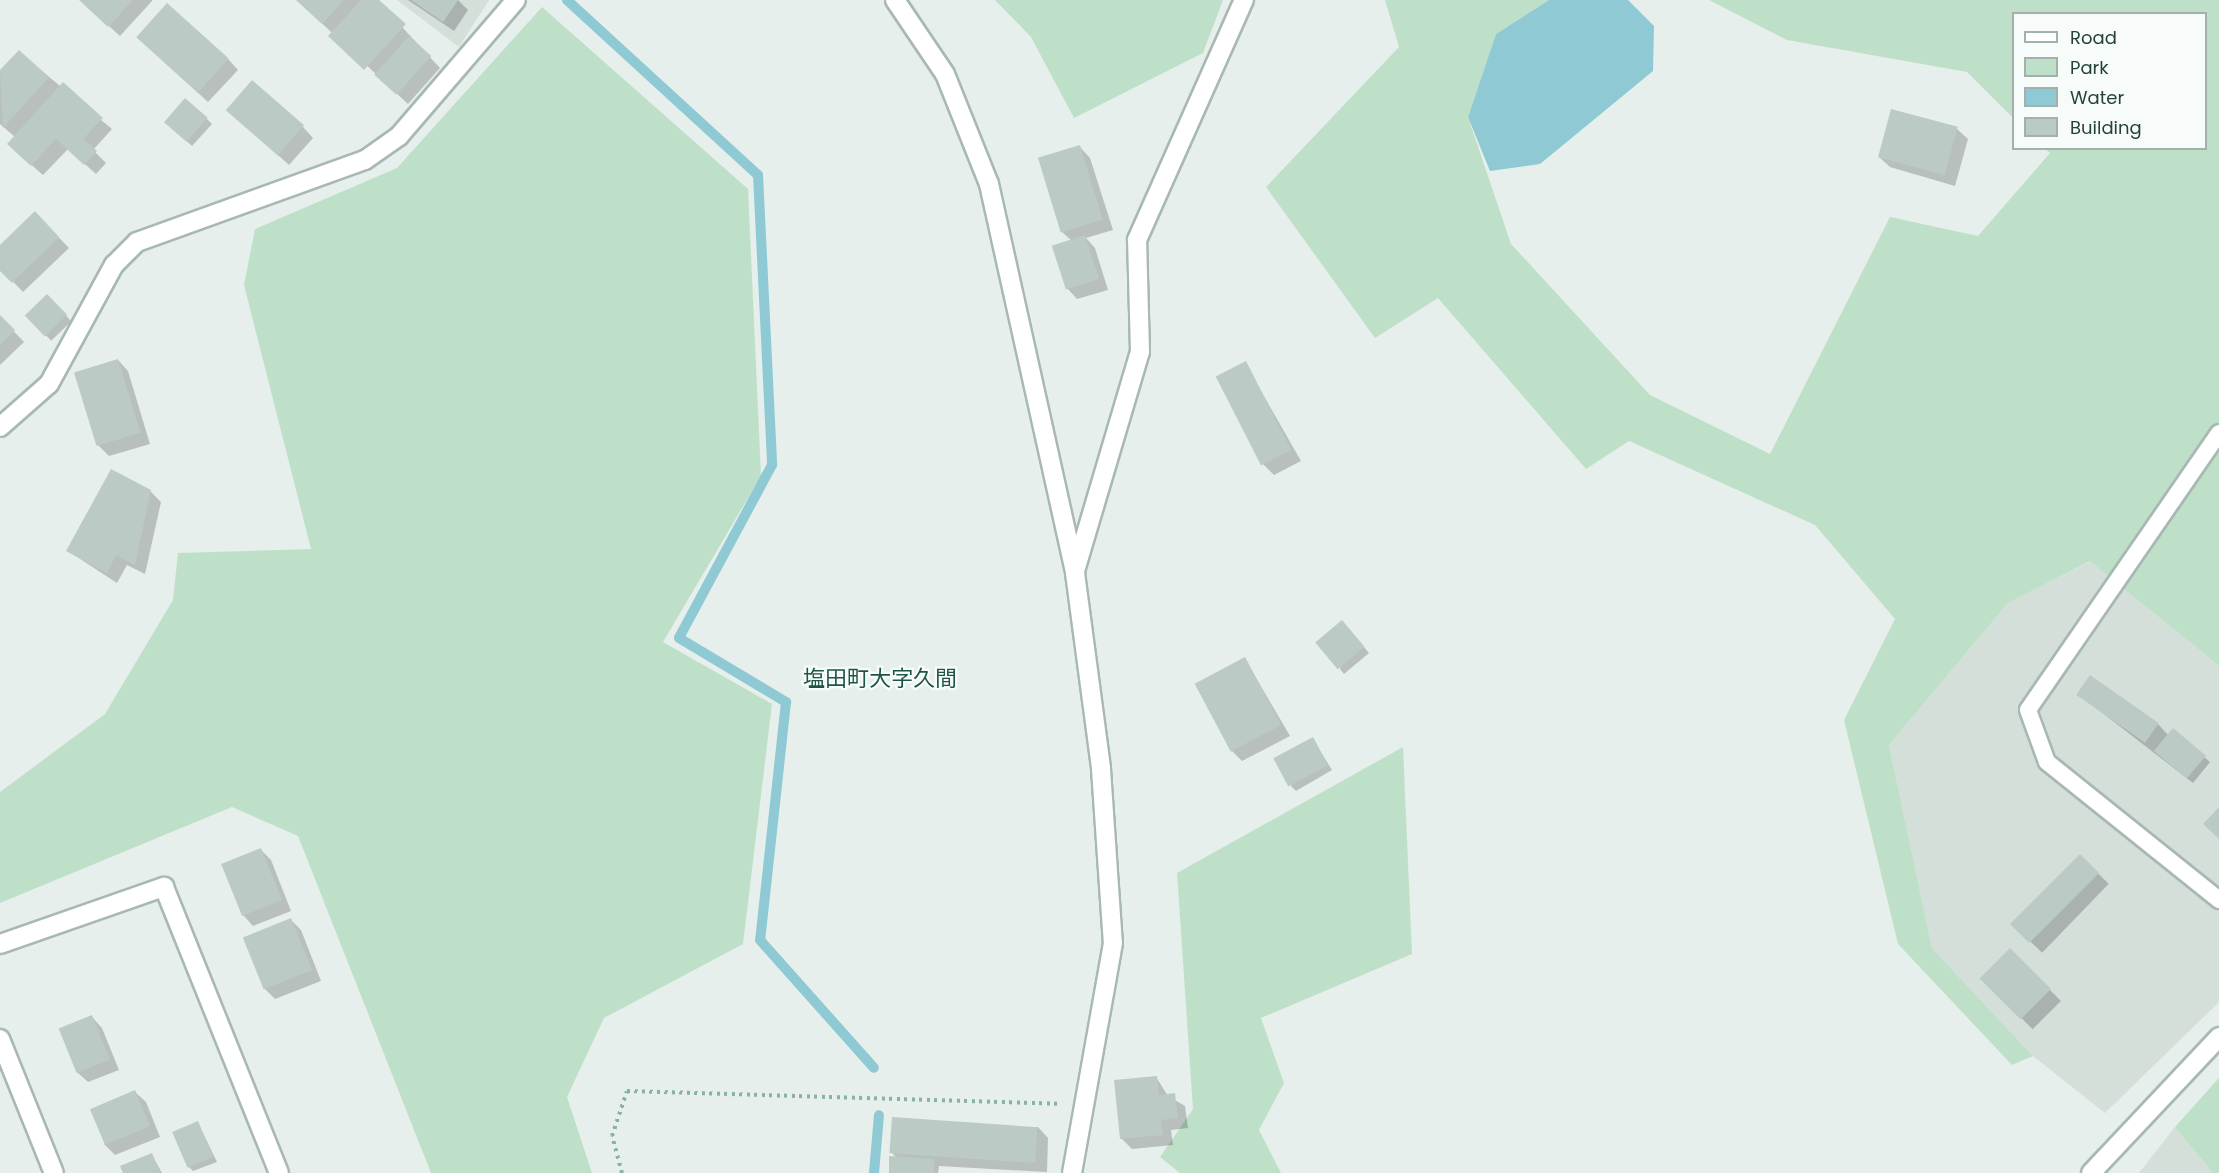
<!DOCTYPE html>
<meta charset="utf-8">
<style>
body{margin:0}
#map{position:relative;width:2219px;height:1173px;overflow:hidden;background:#e6efeb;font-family:Poppins,"Noto Sans JP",sans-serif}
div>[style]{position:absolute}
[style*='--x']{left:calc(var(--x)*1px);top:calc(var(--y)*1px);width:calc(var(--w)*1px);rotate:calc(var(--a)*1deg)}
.built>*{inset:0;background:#d4dfda}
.green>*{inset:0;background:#bfe0c8}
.water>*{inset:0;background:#8ec9d4}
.shadow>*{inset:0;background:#0003;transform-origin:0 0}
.stream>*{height:10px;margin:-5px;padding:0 5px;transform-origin:5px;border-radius:5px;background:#8ec9d4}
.building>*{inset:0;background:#bbcac4;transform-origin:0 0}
.path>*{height:4px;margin-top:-2px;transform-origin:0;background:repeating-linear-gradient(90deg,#86b3a5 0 3px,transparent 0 7.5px)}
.roads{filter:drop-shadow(2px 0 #a8b8b2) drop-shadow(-2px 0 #a8b8b2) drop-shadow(0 2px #a8b8b2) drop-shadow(0 -2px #a8b8b2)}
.lane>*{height:16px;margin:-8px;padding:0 8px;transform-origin:8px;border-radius:8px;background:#fff}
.street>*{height:18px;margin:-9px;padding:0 9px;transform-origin:9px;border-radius:9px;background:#fff}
span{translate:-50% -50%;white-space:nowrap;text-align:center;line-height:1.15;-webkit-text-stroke:4.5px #f7fbf9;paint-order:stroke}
.quarter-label{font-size:22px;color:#1f5548}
.legend{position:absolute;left:2012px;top:12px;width:195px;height:138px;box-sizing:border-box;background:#f7fbf9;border:2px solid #a3b1ad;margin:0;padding:8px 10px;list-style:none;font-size:18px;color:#24423a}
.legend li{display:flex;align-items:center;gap:12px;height:30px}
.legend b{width:30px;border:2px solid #a3b1ad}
</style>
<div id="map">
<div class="built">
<div style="clip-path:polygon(397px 0,489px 0,459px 47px)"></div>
<div style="clip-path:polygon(2091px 561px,2219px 666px,2219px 1002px,2105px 1113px,2033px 1056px,1932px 948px,1889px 745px,2008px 603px)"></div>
<div style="clip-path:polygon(2175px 1127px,2213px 1173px,2139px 1173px)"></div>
</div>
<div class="green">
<div style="clip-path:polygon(995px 0,1223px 0,1203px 53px,1074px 118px,1031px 37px)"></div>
<div style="clip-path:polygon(1385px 0,1549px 0,1496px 34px,1468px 117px,1511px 244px,1650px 395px,1770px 454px,1890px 217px,1978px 236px,2050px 153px,2045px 149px,2206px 148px,2206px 14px,2014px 14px,2013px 118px,1967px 72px,1787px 40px,1709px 0,2219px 0,2219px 666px,2090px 561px,2008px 603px,1889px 745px,1932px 948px,2033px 1056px,2012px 1065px,1898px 944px,1844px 720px,1895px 619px,1815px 525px,1629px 441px,1586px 469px,1438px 298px,1375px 338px,1266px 187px,1399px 47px)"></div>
<div style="clip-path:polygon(542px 7px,748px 189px,761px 476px,663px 642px,772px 704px,743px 944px,604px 1018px,567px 1097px,592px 1173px,431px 1173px,298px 836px,232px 807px,0 903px,0 792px,105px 714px,173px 600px,178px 553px,311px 549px,244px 285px,255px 229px,397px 168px)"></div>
<div style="clip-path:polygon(1403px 747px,1412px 954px,1261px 1018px,1284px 1083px,1259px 1130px,1281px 1173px,1180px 1173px,1160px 1157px,1193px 1109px,1177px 873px)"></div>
<div style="clip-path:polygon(2219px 1078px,2219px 1173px,2213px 1173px,2175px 1127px)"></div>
</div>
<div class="water">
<div style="clip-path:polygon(1549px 0,1628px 0,1654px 26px,1653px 71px,1540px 164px,1490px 171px,1468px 117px,1496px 34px)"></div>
</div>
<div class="shadow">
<div style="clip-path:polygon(80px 0,152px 0,152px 1px,120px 36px)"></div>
<div style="clip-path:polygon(297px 0,377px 0,440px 68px,408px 104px)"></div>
<div style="clip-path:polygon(408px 0,458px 0,468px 10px,454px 31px)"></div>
<div style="clip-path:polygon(149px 48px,228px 59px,238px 70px,208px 102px)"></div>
<div style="clip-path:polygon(19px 52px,112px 129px,93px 150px,106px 163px,96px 174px,68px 149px,43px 175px,19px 154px,15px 137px,0 124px,0 73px)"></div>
<div style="clip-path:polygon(207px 119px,212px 124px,192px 146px,170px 126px)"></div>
<div style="clip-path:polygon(238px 119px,303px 127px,313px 138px,289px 165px)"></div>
<div style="clip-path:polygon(1957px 129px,1968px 139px,1955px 186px,1890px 167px,1879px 157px)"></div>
<div style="clip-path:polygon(1080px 147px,1090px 158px,1113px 230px,1086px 238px,1095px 248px,1108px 290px,1077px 299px,1067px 288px,1072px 241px,1062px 232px)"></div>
<div style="clip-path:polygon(35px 213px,69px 248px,23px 292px,0 268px,0 247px)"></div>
<div style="left:47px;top:296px;width:35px;height:28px;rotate:46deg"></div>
<div style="clip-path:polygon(0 317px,24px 342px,0 365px)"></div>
<div style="clip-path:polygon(118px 360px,128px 371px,150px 444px,109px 456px,98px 445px)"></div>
<div style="clip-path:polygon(1245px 363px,1301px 461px,1274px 475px,1263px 464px)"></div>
<div style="clip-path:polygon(150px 491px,161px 502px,145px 574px,127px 565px,117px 583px,68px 551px)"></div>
<div style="clip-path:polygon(1347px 627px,1369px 653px,1344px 674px,1340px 669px)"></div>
<div style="clip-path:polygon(1245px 659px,1290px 736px,1242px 761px,1231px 750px)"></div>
<div style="clip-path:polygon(2078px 694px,2158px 724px,2169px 736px,2173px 730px,2210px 762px,2193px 783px)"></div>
<div style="clip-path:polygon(1312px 738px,1332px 770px,1296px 791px,1291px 786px)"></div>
<div style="clip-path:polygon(261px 850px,271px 860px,291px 911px,253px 926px,243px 915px)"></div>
<div style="left:2080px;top:856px;width:40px;height:96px;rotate:44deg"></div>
<div style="clip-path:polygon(291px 920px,301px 930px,321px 981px,275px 999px,265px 989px)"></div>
<div style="left:2010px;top:950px;width:72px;height:40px;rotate:45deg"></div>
<div style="clip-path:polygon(92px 1017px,102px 1028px,119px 1070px,88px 1082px,77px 1072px)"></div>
<div style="clip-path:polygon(1156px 1077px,1168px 1096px,1185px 1106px,1188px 1128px,1171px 1130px,1173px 1145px,1132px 1149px,1121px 1138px)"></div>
<div style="clip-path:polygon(135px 1092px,146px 1102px,160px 1137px,115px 1155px,104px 1144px)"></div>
<div style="clip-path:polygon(198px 1123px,217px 1162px,193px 1171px,188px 1166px)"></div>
<div style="clip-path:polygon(1038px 1127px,1048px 1138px,1047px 1172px,939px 1166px,938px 1173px,890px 1173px,897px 1158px,892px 1153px)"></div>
<div style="clip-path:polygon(152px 1155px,162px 1173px,125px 1173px)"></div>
</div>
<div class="stream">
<div style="--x:567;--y:0;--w:259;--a:42.5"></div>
<div style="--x:758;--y:175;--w:290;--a:87.2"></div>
<div style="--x:772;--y:465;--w:196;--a:118.3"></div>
<div style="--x:679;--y:638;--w:125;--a:30.9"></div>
<div style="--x:786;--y:702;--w:239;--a:96.2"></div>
<div style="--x:760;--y:940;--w:171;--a:48.3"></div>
<div style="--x:874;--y:1173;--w:58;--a:-85.1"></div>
</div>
<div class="building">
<div style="clip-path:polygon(79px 0,133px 0,108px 27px)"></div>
<div style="clip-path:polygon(296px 0,344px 0,322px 24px)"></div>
<div style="clip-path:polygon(361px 0,379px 0,406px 24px,364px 70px,328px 36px)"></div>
<div style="clip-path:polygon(411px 0,458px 0,443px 22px)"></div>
<div style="left:167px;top:3px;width:83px;height:46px;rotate:42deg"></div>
<div style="left:409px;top:36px;width:30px;height:52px;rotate:42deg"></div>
<div style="clip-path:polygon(19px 50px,49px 77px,3px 128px,0 70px)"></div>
<div style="left:252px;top:80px;width:69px;height:40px;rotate:41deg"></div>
<div style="clip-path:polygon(63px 82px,103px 118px,83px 139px,97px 151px,84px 165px,56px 139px,31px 166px,7px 144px)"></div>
<div style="left:185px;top:98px;width:30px;height:32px;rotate:41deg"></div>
<div style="left:1891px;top:109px;width:69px;height:50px;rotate:15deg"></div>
<div style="left:1080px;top:145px;width:78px;height:44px;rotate:73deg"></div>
<div style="clip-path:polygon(35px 211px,59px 237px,12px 283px,0 271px,0 245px)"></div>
<div style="left:1085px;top:235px;width:46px;height:35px;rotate:72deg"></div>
<div style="left:47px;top:294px;width:29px;height:31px;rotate:46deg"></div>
<div style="clip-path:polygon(0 315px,15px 330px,0 345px)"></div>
<div style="left:118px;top:359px;width:77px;height:46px;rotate:73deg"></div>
<div style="left:1246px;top:361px;width:100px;height:34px;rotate:63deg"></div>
<div style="clip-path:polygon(111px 469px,151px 490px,135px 565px,116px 555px,107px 573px,66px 551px)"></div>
<div style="left:1342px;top:620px;width:35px;height:35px;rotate:50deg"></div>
<div style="left:1245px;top:657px;width:77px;height:57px;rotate:62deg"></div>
<div style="left:2090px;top:675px;width:84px;height:24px;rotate:35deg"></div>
<div style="left:2173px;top:728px;width:43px;height:30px;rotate:40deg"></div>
<div style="left:1313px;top:737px;width:32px;height:45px;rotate:62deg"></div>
<div style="clip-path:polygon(2219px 807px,2219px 839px,2203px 824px)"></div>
<div style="left:261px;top:848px;width:56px;height:43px;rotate:68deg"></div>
<div style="left:2080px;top:854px;width:27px;height:99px;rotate:45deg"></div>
<div style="left:291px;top:918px;width:56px;height:52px;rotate:68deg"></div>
<div style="left:2010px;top:948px;width:58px;height:43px;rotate:45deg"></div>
<div style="left:92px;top:1015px;width:48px;height:36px;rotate:68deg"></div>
<div style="clip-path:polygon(1157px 1076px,1159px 1095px,1175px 1093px,1178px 1118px,1161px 1120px,1163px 1135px,1120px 1139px,1114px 1080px)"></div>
<div style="left:135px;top:1090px;width:39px;height:49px;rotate:67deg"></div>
<div style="left:892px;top:1117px;width:146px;height:36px;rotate:4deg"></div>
<div style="left:198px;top:1121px;width:39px;height:28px;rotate:67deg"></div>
<div style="clip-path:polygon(152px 1153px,160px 1173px,123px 1173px,120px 1166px)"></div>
<div style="clip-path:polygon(889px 1156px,934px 1159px,934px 1173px,889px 1173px)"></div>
</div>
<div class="path">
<div style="--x:622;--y:1173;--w:38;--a:-105"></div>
<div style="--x:612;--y:1136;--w:47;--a:-71.6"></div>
<div style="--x:627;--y:1091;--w:432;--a:1.7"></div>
</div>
<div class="roads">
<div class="lane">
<div style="--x:2219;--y:433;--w:336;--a:124.6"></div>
<div style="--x:2028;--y:710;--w:55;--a:69.9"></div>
<div style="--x:2047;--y:762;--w:221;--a:38.7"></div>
</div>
<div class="street">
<div style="--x:895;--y:0;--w:89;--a:56"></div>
<div style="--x:945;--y:74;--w:118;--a:68.2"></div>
<div style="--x:989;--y:184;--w:398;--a:77.5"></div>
<div style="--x:1075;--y:573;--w:198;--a:82.4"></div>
<div style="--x:1101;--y:769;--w:174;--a:86.1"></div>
<div style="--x:1113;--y:943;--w:234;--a:100.1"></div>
<div style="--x:0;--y:427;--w:65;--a:-41.3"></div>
<div style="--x:49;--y:384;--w:136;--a:-61.4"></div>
<div style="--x:114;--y:265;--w:33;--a:-45"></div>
<div style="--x:137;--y:242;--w:242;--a:-19.8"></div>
<div style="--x:365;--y:160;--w:42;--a:-35.2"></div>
<div style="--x:399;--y:136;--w:179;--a:-49.3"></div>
<div style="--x:1075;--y:571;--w:228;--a:-73.5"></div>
<div style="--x:1140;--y:352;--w:112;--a:-91.5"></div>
<div style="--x:1137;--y:240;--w:263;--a:-66"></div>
<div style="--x:0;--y:944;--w:174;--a:-19.2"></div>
<div style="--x:164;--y:887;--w:308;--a:68.1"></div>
<div style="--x:0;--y:1039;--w:144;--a:68.1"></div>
<div style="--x:2091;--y:1173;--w:187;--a:-46.7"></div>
</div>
</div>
<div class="quarter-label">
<span style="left:880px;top:679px">塩田町大字久間</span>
</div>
<ul class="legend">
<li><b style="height:8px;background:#fff"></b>Road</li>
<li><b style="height:16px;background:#bfe0c8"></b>Park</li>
<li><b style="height:16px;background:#8ec9d4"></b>Water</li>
<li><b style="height:16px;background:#bbcac4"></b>Building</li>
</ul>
</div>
